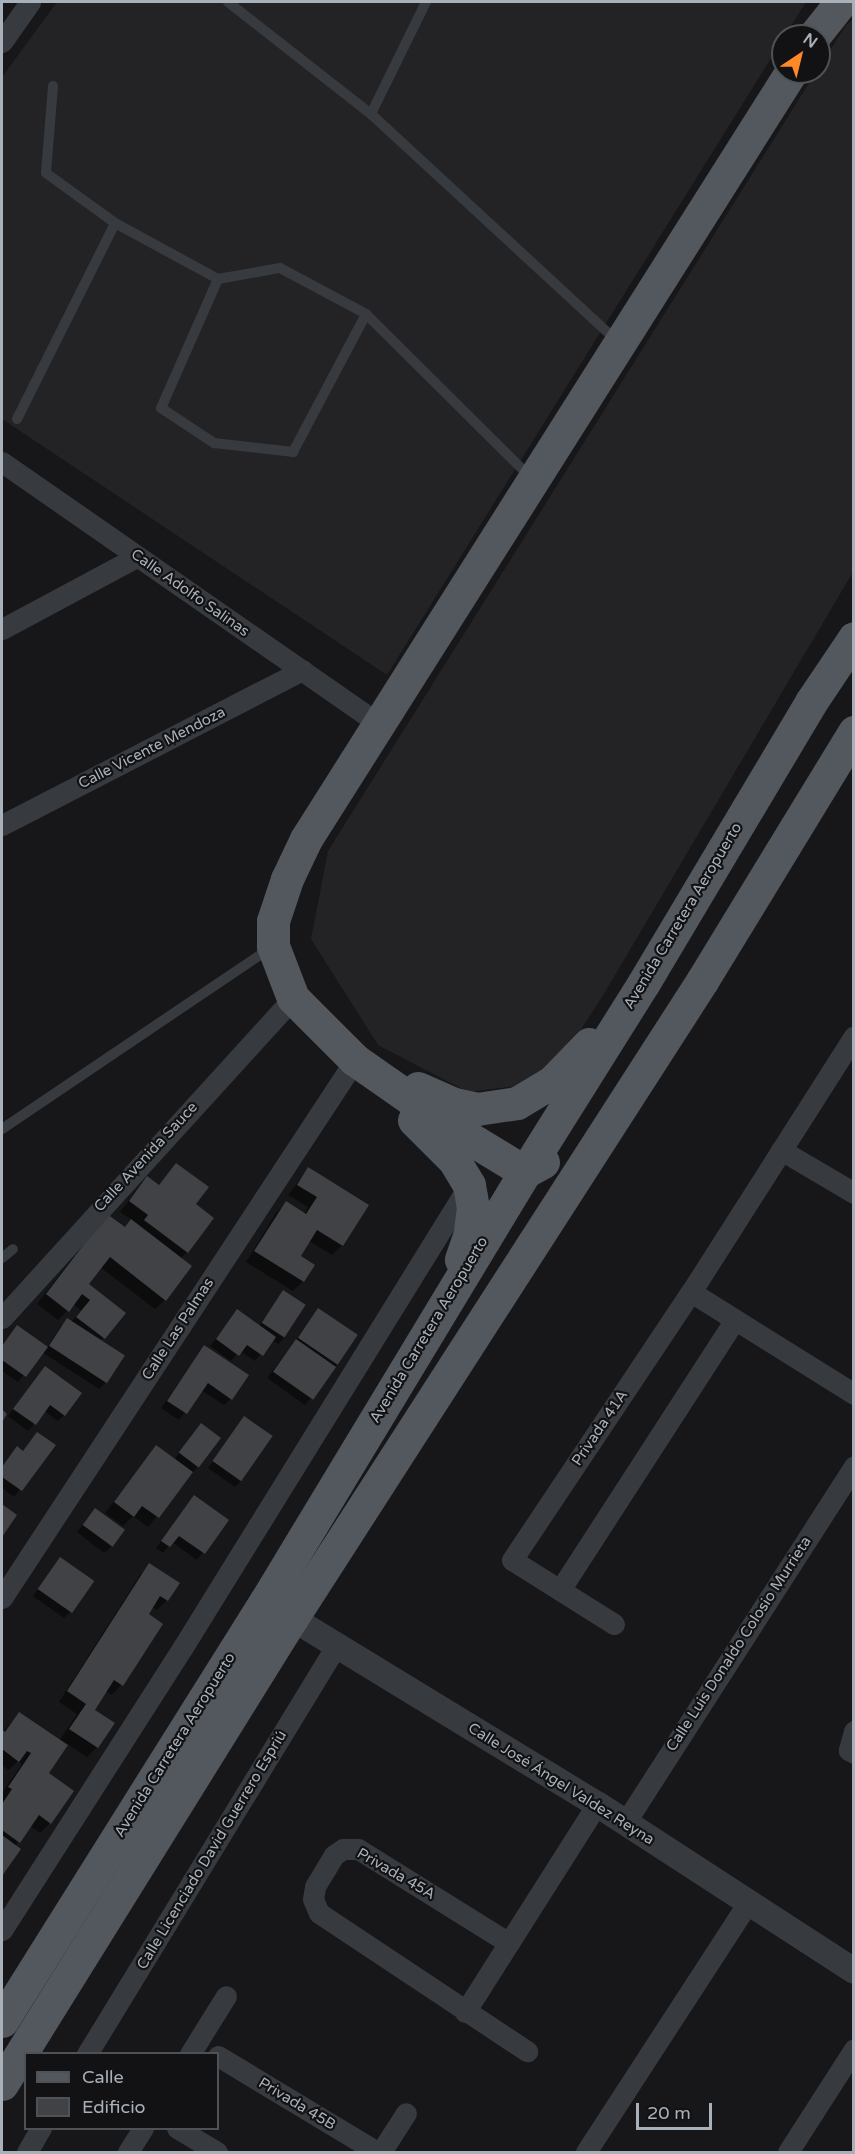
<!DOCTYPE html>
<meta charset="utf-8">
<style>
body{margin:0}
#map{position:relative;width:855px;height:2154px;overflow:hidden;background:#171719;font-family:"Varela Round",sans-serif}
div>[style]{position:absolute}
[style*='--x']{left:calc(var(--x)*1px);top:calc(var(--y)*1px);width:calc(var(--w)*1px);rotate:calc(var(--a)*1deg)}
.built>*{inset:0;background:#232326}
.shadow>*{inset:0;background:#0007}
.building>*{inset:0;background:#414246;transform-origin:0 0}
.service>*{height:10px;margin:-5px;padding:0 5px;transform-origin:5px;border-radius:5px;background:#373a3f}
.minor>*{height:21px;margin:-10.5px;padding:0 10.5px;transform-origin:10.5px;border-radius:10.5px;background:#373a3f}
.tertiary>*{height:26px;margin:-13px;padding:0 13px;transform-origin:13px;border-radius:13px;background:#373a3f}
.primary>*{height:33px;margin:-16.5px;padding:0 16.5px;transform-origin:16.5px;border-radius:16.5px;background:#53585e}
span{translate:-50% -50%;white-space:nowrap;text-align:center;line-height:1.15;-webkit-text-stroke:4.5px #121214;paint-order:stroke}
.street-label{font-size:15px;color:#a8b1ba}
.frame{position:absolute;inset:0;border:3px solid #a8b1ba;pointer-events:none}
.legend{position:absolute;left:24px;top:2052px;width:195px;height:78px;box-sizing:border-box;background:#121214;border:2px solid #4e5256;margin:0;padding:8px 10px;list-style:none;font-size:18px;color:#a8b1ba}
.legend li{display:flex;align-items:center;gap:12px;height:30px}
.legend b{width:30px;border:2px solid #4e5256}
.north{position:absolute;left:771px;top:24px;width:60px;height:60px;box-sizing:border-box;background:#121214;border:2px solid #4e5256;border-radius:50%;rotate:35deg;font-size:16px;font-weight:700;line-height:24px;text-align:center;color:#a8b1ba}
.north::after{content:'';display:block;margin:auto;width:21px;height:27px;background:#ff8929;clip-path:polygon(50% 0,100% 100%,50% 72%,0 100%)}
.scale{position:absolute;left:636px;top:2103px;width:76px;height:27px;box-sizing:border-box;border:3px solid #a8b1ba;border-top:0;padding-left:8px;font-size:18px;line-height:21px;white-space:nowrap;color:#a8b1ba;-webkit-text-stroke:4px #121214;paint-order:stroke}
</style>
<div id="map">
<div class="built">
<div style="clip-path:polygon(57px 2px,806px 2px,387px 675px,2px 419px,2px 77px)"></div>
<div style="clip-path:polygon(853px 19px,853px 572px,605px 992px,569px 1048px,524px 1085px,468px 1092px,378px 1045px,311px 939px,328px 851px,816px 72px,819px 72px,819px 68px,846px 25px)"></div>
</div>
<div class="shadow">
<div style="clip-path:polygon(176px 1165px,194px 1204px,187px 1252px,180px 1259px,165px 1300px,155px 1309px,100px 1267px,87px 1284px,124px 1313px,100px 1341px,123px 1356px,106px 1382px,99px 1389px,42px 1352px,18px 1382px,2px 1371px,2px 1346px,17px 1327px,47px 1348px,61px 1326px,68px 1320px,71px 1322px,81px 1310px,73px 1304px,58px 1320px,37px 1304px,98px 1226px,124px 1228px,132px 1220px,120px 1212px,138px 1188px,147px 1178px,158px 1186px)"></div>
<div style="clip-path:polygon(308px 1169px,342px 1245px,332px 1255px,309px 1241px,299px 1257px,303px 1281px,293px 1291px,246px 1262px,276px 1213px,286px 1203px,304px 1214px,308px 1207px,288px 1195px)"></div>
<div style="clip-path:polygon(283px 1292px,284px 1338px,278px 1344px,272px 1340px,255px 1361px,240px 1351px,231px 1361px,210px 1346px,238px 1311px,259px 1326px)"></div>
<div style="clip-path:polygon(318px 1310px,338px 1363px,305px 1405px,267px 1378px)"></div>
<div style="clip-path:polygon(204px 1347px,231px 1399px,224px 1405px,201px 1390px,179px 1420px,161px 1408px)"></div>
<div style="clip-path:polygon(45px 1368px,64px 1415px,58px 1421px,44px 1411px,28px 1431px,8px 1416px)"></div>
<div style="clip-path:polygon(244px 1418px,242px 1480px,235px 1487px,208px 1468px)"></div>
<div style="clip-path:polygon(201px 1425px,198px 1466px,148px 1527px,133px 1516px,123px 1526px,105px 1513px,156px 1447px,174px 1460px)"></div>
<div style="clip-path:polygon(53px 1446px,14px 1497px,2px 1488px,2px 1470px,14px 1453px)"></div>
<div style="clip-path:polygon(194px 1497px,227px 1520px,197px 1560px,172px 1542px,163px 1553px,156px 1548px)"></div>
<div style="clip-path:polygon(95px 1510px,111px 1547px,104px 1553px,77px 1532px)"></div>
<div style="clip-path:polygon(60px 1559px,71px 1611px,64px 1618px,33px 1596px)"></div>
<div style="clip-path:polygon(150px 1565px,178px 1583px,167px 1600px,157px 1610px,152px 1607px,147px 1615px,161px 1624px,121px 1685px,112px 1695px,105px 1691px,92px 1711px,97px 1747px,87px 1757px,67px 1744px,47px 1773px,50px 1823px,40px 1833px,30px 1826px,15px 1846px,19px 1849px,2px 1873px,2px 1793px,22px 1764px,18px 1761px,9px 1770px,2px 1766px,2px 1731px,3px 1732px,19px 1714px,59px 1741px,77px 1714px,59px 1702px,140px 1575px)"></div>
</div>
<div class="building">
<div style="clip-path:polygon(176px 1163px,209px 1187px,196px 1204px,214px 1218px,188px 1253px,144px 1220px,148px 1215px,129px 1201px,147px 1176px,159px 1185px)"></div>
<div style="clip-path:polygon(308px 1167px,369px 1205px,343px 1246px,317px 1230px,301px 1256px,315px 1265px,304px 1282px,254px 1251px,286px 1201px,306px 1214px,317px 1197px,297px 1185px)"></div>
<div style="clip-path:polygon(107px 1214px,125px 1227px,131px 1219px,192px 1266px,166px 1301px,110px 1257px,89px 1284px,126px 1313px,105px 1339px,76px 1317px,90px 1300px,82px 1294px,69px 1312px,46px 1294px)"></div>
<div style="left:283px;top:1290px;width:27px;height:39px;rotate:33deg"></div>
<div style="left:318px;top:1308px;width:48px;height:36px;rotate:34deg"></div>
<div style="clip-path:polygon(237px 1309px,276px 1337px,263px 1356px,247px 1345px,239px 1356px,216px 1339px)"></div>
<div style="left:67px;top:1318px;width:69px;height:33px;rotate:33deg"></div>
<div style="clip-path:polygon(17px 1325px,48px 1347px,26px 1377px,2px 1360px,2px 1346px)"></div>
<div style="left:296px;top:1339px;width:49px;height:40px;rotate:35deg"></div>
<div style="clip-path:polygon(204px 1345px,249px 1375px,232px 1400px,208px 1383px,187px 1414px,167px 1401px)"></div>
<div style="clip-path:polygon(45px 1366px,82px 1393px,65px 1416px,50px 1405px,36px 1425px,13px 1409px)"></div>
<div style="clip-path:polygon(2px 1409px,7px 1414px,2px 1422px)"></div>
<div style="left:244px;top:1416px;width:35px;height:55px;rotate:35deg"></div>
<div style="left:201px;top:1423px;width:25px;height:37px;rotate:37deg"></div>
<div style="clip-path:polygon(37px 1432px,56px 1445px,22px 1491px,2px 1477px,2px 1467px,17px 1446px,23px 1451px)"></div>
<div style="clip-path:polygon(156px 1445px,193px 1472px,159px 1518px,142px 1506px,134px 1517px,114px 1502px)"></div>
<div style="clip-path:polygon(194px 1495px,229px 1520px,205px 1554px,179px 1536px,170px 1547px,161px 1541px)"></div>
<div style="clip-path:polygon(2px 1504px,17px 1515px,2px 1537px)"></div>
<div style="left:95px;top:1508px;width:37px;height:21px;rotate:36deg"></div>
<div style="left:60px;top:1557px;width:42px;height:39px;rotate:35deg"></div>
<div style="clip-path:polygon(149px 1563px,180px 1583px,168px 1601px,160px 1596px,149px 1614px,163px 1624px,123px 1686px,114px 1680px,95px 1710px,115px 1723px,98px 1748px,69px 1729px,86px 1704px,67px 1691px)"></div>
<div style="clip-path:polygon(19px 1712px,68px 1745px,49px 1773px,74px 1791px,51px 1824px,39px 1815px,20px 1843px,2px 1830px,2px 1804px,12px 1789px,8px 1787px,31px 1753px,27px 1751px,19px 1762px,2px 1749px,2px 1729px,5px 1732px)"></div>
<div style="clip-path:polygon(2px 1835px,21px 1849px,2px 1876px)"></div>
</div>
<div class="service">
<div style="--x:228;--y:2;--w:182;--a:38.1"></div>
<div style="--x:426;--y:2;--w:125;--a:116.2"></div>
<div style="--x:371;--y:114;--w:336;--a:42.7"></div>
<div style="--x:53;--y:86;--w:87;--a:94.6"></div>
<div style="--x:46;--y:173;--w:85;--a:35.9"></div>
<div style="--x:115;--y:223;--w:117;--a:28.5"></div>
<div style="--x:218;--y:279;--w:63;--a:-10.1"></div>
<div style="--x:280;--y:268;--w:98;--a:28.1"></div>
<div style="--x:366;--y:314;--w:231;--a:44.8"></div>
<div style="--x:218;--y:279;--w:141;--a:113.8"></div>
<div style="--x:161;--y:408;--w:64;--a:33.4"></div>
<div style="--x:214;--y:443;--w:80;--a:6.5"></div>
<div style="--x:293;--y:452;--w:156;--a:-62.1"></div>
<div style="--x:17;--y:419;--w:219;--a:-63.4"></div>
<div style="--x:2;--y:1129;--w:323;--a:-34"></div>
<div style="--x:2;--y:1258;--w:14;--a:-39"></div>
</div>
<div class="minor">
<div style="--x:2;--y:42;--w:49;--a:-55"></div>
<div style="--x:2;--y:462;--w:459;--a:34.8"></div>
<div style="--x:2;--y:629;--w:154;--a:-28.2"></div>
<div style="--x:2;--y:825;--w:338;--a:-27.3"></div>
<div style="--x:781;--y:1150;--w:85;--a:30.5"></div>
<div style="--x:691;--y:1292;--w:192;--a:32"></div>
<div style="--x:2;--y:1318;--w:433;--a:-47.7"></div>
<div style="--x:560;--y:1590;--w:322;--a:-57.1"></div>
<div style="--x:2;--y:1598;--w:643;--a:-56.73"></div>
<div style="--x:614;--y:1624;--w:120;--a:-147.9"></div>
<div style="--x:512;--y:1560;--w:322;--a:-56.3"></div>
<div style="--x:691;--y:1292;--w:303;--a:-57.5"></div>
<div style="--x:854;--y:1731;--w:20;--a:105"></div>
<div style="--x:849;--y:1750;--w:6;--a:31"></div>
<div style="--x:625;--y:1823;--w:424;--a:-57.3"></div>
<div style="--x:2;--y:1930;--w:336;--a:-57.4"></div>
<div style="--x:183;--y:1647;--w:543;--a:-58.24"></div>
<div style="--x:509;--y:1943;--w:178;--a:-148.1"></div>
<div style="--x:358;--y:1849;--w:15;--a:180"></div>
<div style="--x:343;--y:1849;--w:11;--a:146"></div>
<div style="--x:334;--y:1855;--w:37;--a:121"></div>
<div style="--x:315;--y:1887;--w:12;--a:99"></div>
<div style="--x:313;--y:1899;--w:15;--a:67"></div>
<div style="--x:319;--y:1913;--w:250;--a:33.6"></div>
<div style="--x:465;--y:2012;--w:246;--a:-57.6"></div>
<div style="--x:87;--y:2054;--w:478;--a:-58.6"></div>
<div style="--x:190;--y:2054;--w:68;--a:-58.2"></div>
<div style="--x:218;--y:2056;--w:186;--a:31.1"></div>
<div style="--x:177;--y:2128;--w:47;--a:31"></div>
<div style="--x:27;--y:2152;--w:28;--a:-60"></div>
<div style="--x:128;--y:2152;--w:28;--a:-58"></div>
<div style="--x:381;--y:2152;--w:46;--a:-57.3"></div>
<div style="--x:586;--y:2152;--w:297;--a:-57"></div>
<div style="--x:788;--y:2152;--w:122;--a:-57.3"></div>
</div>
<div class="tertiary">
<div style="--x:277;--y:1609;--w:375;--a:31.4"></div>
<div style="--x:597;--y:1804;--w:306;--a:33"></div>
</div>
<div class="primary">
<div style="--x:814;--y:36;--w:43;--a:-51.5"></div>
<div style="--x:418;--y:1088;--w:39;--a:24"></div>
<div style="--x:454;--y:1104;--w:24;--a:12"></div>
<div style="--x:477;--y:1109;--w:40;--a:-8.5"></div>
<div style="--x:517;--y:1103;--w:41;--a:-31"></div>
<div style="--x:552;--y:1082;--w:53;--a:-45.8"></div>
<div style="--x:414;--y:1120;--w:57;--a:45"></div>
<div style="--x:454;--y:1160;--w:29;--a:59"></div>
<div style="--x:469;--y:1185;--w:22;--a:80"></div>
<div style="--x:473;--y:1207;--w:26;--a:97"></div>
<div style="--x:470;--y:1233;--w:28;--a:109"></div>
<div style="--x:543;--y:1162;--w:21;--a:151"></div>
<div style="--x:525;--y:1172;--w:87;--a:-148.7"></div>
<div style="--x:451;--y:1127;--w:117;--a:-145.1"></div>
<div style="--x:355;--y:1060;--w:88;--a:-135"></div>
<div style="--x:293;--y:998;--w:56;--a:-111"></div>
<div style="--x:273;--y:946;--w:25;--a:-90"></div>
<div style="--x:273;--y:921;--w:44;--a:-71.6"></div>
<div style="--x:287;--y:879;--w:44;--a:-64.6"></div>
<div style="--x:306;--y:839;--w:907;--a:-57.69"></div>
<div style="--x:2;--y:2021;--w:495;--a:-57.9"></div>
<div style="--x:265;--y:1602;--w:502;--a:-58.84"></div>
<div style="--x:525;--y:1172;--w:222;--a:-57.9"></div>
<div style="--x:643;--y:984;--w:328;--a:-59.2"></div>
<div style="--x:811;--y:702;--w:77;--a:-56.1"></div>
<div style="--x:2;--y:2084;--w:549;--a:-58.11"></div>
<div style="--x:292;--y:1618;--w:758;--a:-57.23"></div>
<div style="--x:702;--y:981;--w:292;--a:-58.6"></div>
</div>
<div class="street-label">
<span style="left:190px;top:593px;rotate:35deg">Calle Adolfo Salinas</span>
<span style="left:152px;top:748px;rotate:-27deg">Calle Vicente Mendoza</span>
<span style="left:683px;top:916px;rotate:-59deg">Avenida Carretera Aeropuerto</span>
<span style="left:146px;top:1157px;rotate:-47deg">Calle Avenida Sauce</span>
<span style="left:178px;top:1329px;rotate:-57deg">Calle Las Palmas</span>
<span style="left:429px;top:1330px;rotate:-59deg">Avenida Carretera Aeropuerto</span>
<span style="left:600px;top:1428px;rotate:-56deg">Privada 41A</span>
<span style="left:739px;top:1644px;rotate:-57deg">Calle Luis Donaldo Colosio Murrieta</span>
<span style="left:175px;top:1745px;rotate:-58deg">Avenida Carretera Aeropuerto</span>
<span style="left:561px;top:1784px;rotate:32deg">Calle José Ángel Valdez Reyna</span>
<span style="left:212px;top:1850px;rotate:-59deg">Calle Licenciado David Guerrero Espriú</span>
<span style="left:396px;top:1874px;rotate:30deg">Privada 45A</span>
<span style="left:297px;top:2104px;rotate:31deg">Privada 45B</span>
</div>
<div class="frame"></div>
<ul class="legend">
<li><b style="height:8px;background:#53585e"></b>Calle</li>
<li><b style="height:16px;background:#414246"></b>Edificio</li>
</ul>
<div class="north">N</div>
<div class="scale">20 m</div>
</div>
